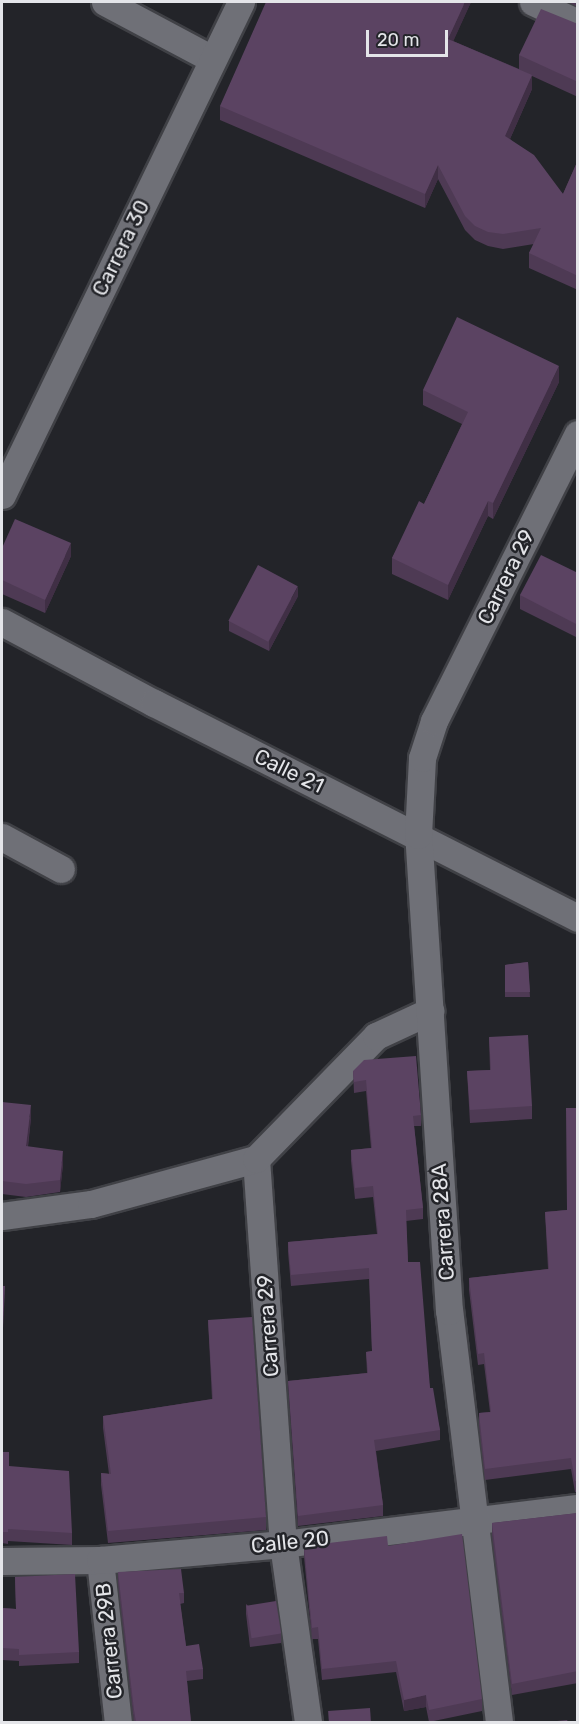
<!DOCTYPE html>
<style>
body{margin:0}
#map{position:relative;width:579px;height:1724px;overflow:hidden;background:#232429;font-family:Rubik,sans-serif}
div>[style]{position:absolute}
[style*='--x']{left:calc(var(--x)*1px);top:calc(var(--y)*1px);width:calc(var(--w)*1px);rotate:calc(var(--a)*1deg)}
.roads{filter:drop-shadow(2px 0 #404146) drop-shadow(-2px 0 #404146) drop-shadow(0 2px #404146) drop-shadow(0 -2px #404146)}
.minor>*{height:27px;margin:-13.5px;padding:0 13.5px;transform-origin:13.5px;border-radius:13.5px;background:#6f7077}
.wall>*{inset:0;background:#4e3a54}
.shaded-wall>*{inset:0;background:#402f45}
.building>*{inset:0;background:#5b4362;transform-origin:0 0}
span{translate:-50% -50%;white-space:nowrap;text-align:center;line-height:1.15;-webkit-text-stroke:5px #232429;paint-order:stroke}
.street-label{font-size:21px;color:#e4e5e9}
.frame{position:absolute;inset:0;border:3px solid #e4e5e9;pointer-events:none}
.scale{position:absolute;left:366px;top:30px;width:82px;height:27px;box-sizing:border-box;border:3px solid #e4e5e9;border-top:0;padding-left:8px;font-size:18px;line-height:21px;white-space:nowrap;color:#e4e5e9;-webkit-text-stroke:4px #232429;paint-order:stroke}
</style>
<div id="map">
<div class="roads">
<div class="minor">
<div style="--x:105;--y:2;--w:121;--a:28"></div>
<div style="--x:533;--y:2;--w:50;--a:25"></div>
<div style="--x:2;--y:495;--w:548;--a:-64.14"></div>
<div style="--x:2;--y:622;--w:172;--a:28.1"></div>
<div style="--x:154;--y:703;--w:475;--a:26.9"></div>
<div style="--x:2;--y:837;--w:67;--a:28.5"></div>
<div style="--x:256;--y:1159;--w:386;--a:86"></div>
<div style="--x:283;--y:1544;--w:180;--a:82"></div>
<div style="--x:2;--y:1216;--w:90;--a:-7.7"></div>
<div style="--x:91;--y:1204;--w:171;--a:-15.3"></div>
<div style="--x:256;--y:1159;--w:172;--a:-45.7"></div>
<div style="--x:376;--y:1036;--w:60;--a:-24.8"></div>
<div style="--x:100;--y:1560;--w:163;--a:83.7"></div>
<div style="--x:2;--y:1561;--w:98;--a:-0.6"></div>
<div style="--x:100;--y:1560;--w:184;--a:-5"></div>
<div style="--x:283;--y:1544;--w:297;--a:-7"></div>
<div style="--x:499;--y:1722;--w:414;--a:-96.9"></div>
<div style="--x:449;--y:1311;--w:477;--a:-93.7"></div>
<div style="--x:418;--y:835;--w:77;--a:-87"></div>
<div style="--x:422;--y:758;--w:39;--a:-72"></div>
<div style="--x:434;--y:721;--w:321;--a:-63.4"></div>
</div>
</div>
<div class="wall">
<div style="clip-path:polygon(471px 2px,453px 41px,519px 69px,519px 55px,578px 24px,578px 97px,532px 76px,532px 89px,510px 139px,563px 194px,578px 160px,578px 290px,529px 268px,529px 253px,534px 244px,503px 249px,488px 246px,475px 240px,465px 230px,438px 179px,425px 208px,220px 120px,220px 106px)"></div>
<div style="clip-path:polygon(568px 2px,578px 2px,578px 7px)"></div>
<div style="clip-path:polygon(559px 382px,493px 519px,488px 516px,448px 600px,392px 574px,392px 558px,424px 504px,462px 424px,423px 405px,423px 390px)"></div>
<div style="clip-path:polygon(2px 548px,71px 556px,45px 613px,2px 594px)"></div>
<div style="clip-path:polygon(578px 573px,578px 638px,520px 609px,520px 595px)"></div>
<div style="clip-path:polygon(298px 596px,269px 651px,229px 631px,229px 621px)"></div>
<div style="clip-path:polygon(528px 962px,530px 997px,505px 997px,505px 965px)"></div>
<div style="clip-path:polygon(489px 1037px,532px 1106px,532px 1119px,470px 1123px,467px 1071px,490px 1070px)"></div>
<div style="clip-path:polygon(353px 1071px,421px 1115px,421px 1126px,414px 1126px,423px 1208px,423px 1219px,406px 1221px,408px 1262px,430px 1388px,440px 1430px,440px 1440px,376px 1451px,383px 1505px,383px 1516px,298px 1526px,288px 1381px,367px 1373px,366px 1352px,372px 1351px,369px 1279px,291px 1286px,288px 1252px,288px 1242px,377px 1234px,373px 1197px,355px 1199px,351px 1161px,351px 1150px,371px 1148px,366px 1091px,354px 1093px)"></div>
<div style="clip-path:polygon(2px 1102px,31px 1118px,28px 1147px,63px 1164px,60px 1192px,26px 1197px,2px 1194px)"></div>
<div style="clip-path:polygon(578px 1108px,578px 1493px,575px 1492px,571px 1469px,485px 1480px,479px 1425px,479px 1413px,490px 1412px,484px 1364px,478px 1365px,469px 1290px,469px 1278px,548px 1269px,545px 1212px,567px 1210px)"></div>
<div style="clip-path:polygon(208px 1320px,266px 1517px,266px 1530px,108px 1543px,101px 1485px,101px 1473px,109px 1474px,103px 1428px,103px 1416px,212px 1399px)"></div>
<div style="clip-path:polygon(2px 1376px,3px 1398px,3px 1407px,2px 1408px)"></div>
<div style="clip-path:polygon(2px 1452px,9px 1467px,72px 1533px,72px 1545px,8px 1541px,8px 1544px,2px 1543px)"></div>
<div style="clip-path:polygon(578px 1513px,578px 1683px,512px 1695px,492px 1535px,492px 1523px)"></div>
<div style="clip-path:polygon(304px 1546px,388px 1546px,482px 1699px,482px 1711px,429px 1722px,426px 1707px,404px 1711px,396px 1672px,322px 1680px,318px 1639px,312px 1639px,304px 1557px)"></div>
<div style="clip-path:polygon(118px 1572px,184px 1593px,184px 1603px,180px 1604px,186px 1646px,203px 1669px,203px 1679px,187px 1681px,191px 1722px,134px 1722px,118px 1583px)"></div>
<div style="clip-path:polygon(15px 1577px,79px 1652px,79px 1663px,19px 1666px,19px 1661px,2px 1660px,2px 1608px,16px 1609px)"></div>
<div style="clip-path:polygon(246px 1604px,281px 1634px,281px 1643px,250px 1647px,246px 1614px)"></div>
</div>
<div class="shaded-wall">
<div style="clip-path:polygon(465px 2px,471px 2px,448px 53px,448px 39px)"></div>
<div style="clip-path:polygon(532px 75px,532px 89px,505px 150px,505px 136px)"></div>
<div style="clip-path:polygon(438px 165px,438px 179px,425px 208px,425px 194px)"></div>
<div style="clip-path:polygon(559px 366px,559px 382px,493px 519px,493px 503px)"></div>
<div style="clip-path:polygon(488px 501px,488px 516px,448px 600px,448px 585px)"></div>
<div style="clip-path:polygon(71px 543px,71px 556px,45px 613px,45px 600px)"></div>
<div style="clip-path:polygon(298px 586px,298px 596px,269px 651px,269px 641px)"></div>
<div style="clip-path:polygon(31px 1105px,31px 1118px,26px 1159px,26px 1146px)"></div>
<div style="clip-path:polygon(63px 1151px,63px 1164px,60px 1192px,60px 1180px)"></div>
<div style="clip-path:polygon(426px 1695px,426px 1707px,404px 1711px,404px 1700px)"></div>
</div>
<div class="building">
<div style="clip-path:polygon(266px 2px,465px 2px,448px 39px,532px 75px,505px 136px,534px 155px,563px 194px,578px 160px,578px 276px,529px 253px,541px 228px,503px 234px,488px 232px,475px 226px,465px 216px,438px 165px,425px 194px,220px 106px)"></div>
<div style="clip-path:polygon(541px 9px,578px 24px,578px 82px,519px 55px)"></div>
<div style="clip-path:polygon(457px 317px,559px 366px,493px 503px,488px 501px,448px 585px,392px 558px,419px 501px,424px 504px,468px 412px,423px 390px)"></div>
<div style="clip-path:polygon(15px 519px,71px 543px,45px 600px,2px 580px,2px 548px)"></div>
<div style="clip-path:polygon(541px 555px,578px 573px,578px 625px,520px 595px)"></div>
<div style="left:258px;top:565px;width:45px;height:63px;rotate:28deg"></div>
<div style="clip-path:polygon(528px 962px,530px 992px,505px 992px,505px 965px)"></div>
<div style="clip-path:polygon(528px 1035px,532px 1106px,470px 1110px,467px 1071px,491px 1070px,489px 1037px)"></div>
<div style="clip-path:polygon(416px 1056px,421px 1115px,413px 1116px,423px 1208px,406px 1210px,408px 1262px,420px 1262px,430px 1388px,433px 1388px,440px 1430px,374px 1440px,383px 1505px,298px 1516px,288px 1381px,368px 1373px,366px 1352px,372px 1351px,369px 1268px,291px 1275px,288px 1242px,378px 1234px,373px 1186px,355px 1188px,351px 1150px,372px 1148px,366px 1080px,354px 1082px,353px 1071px,364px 1060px)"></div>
<div style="clip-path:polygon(2px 1102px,31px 1105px,26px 1146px,63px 1151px,60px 1180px,26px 1184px,2px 1181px)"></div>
<div style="clip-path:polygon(566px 1108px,578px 1108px,578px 1481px,575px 1481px,571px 1458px,485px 1469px,479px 1413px,491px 1412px,484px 1353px,478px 1354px,469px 1278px,549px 1269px,545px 1212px,567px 1210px)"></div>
<div style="clip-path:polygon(2px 1286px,5px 1286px,2px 1349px)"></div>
<div style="clip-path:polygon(252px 1317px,266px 1517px,108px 1531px,101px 1473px,111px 1474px,103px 1416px,213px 1399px,208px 1320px)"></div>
<div style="clip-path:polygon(2px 1376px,3px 1398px,2px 1398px)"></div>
<div style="clip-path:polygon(2px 1452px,9px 1452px,9px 1466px,69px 1471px,72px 1533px,8px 1529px,8px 1532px,2px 1532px)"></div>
<div style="clip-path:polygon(578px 1513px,578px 1671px,512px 1684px,492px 1523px)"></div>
<div style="clip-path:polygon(462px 1534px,482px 1699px,429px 1710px,426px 1695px,404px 1700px,396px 1661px,322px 1669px,318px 1627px,312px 1628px,304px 1546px,387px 1536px,388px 1546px)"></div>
<div style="clip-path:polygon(181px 1569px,184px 1593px,179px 1593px,186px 1646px,199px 1644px,203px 1669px,186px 1671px,191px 1722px,136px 1722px,134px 1710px,118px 1572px)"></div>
<div style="clip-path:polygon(75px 1574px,79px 1652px,19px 1655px,19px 1649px,2px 1648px,2px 1608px,16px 1609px,15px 1577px)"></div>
<div style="left:276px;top:1601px;width:33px;height:30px;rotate:81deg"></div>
<div style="left:370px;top:1708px;width:14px;height:42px;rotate:86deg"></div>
<div style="clip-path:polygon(567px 1720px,568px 1722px,547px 1722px)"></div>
</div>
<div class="street-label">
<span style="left:121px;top:248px;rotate:-64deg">Carrera 30</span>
<span style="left:506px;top:577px;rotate:-64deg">Carrera 29</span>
<span style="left:289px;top:771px;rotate:26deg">Calle 21</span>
<span style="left:443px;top:1222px;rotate:-94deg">Carrera 28A</span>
<span style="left:268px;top:1326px;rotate:-94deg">Carrera 29</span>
<span style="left:290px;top:1542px;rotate:-6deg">Calle 20</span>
<span style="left:109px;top:1641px;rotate:-96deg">Carrera 29B</span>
</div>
<div class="frame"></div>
<div class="scale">20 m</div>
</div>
